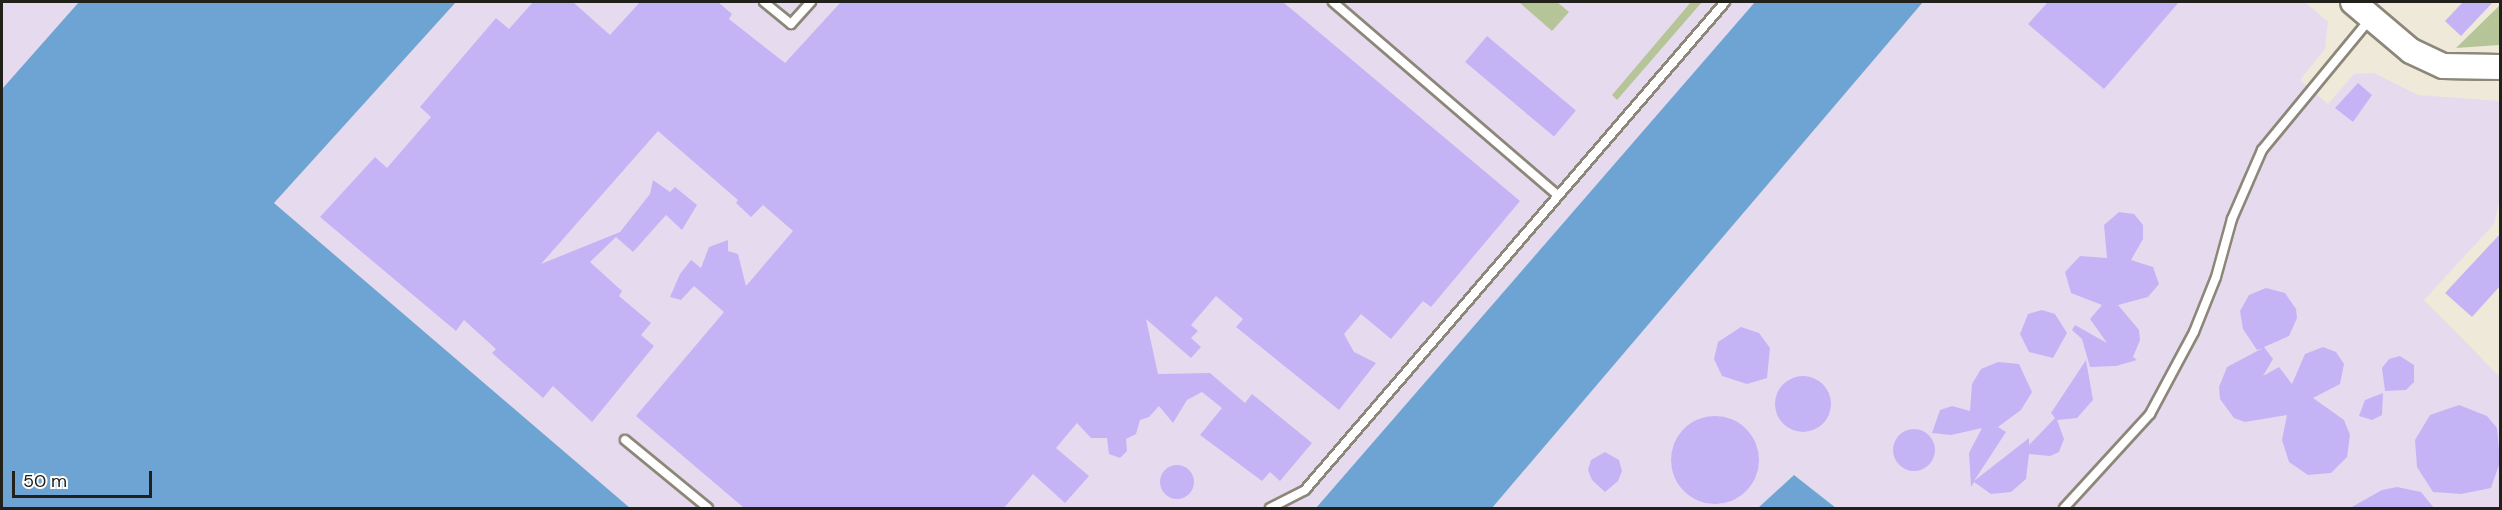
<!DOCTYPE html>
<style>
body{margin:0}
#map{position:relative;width:2502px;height:510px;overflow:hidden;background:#efe9d9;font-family:"DM Sans",sans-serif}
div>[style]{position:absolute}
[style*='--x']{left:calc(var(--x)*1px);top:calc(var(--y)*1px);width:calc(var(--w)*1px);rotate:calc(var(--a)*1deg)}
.industrial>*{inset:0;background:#e6daef}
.green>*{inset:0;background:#b6c598}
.water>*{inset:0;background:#6ea4d4}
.building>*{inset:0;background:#c5b4f5;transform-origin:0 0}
.round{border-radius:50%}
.roads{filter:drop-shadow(2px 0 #8c8779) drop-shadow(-2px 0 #8c8779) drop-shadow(0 2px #8c8779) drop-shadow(0 -2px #8c8779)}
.service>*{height:8px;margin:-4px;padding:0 4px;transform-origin:4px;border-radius:4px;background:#fff}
.secondary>*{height:24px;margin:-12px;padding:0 12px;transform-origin:12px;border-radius:12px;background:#fff}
span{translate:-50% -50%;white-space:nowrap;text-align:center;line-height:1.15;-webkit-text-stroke:4.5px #fff;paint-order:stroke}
.frame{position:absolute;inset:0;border:3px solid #22201a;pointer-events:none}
.scale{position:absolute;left:12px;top:471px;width:140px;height:27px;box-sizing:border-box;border:3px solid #22201a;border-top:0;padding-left:8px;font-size:18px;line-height:21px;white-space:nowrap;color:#22201a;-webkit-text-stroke:4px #fff;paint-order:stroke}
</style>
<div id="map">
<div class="industrial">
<div style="clip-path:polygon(2px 2px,79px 2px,2px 89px)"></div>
<div style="clip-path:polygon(456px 2px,1755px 2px,1316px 508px,630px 508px,274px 203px)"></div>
<div style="clip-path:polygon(1923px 2px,2305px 2px,2328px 22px,2325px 49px,2300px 80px,2328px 104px,2354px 74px,2374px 73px,2418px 95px,2500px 101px,2500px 199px,2494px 224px,2424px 300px,2500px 377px,2500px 508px,1836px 508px,1794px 475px,1758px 508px,1492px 508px)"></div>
</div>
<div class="green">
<div style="clip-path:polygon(1557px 2px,1569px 12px,1552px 31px,1520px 3px)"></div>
<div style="clip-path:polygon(1691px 2px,1702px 2px,1617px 100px,1612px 95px)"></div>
<div style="clip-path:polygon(2500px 5px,2500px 45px,2456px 48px)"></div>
</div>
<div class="water">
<div style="clip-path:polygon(79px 2px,456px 2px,274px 203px,630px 508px,2px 508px,2px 89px)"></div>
<div style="clip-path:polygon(1755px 2px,1923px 2px,1492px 508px,1316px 508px)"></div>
<div style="clip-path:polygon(1794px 475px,1836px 508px,1758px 508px)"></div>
</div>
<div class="building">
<div style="clip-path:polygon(533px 2px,573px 2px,610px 35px,640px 2px,718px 2px,732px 14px,729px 19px,785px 63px,841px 2px,1283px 2px,1520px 201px,1431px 307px,1423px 301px,1391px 339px,1361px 314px,1344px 334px,1354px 352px,1376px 363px,1339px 410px,1236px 327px,1243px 319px,1216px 296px,1191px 325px,1198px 331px,1191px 338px,1201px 347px,1191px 358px,1146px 319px,1158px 374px,1210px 373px,1245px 403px,1252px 394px,1312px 443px,1280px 481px,1270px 472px,1262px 481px,1200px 435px,1222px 408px,1202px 392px,1187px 400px,1173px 423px,1159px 406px,1149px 417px,1140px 420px,1136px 434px,1126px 439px,1127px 451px,1120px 458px,1109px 454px,1107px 438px,1091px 438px,1077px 423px,1056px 448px,1089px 476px,1065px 503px,1033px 474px,1004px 508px,744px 508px,636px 416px,724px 312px,694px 286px,681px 300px,670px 297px,680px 274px,691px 260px,701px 268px,709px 247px,728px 240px,728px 251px,738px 254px,746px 286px,793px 231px,763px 205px,751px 217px,736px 203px,738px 200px,658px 131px,541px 264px,620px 232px,650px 194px,653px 180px,670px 192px,675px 187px,697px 205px,682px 230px,666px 215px,633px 252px,616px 237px,618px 235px,590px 262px,622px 291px,619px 296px,651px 323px,641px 335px,654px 346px,592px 422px,553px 386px,543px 398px,492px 353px,496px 349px,464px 320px,456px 331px,320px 217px,375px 157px,387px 168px,431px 117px,420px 107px,496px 18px,509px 29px)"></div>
<div style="clip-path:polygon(2048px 2px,2179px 2px,2104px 89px,2028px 24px)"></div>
<div style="clip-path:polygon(2463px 2px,2493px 2px,2461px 36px,2445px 21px)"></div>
<div style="left:1487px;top:36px;width:116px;height:34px;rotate:40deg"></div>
<div style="clip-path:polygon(2358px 83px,2372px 95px,2353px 122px,2335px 108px)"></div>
<div style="clip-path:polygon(2119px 212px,2134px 214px,2143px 225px,2143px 239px,2131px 260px,2153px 267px,2159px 284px,2148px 297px,2118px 305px,2139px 330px,2140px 340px,2133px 357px,2137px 360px,2116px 366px,2090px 367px,2082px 339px,2072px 330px,2075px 325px,2107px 343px,2090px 319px,2102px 305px,2071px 293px,2065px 272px,2080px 256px,2107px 258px,2104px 225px)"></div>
<div style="clip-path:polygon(2500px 234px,2500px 286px,2472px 317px,2445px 293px)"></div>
<div style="clip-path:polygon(2266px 288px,2285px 293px,2296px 309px,2297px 318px,2289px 336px,2264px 347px,2273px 359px,2263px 376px,2279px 367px,2292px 384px,2305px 354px,2323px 347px,2336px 352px,2344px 364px,2340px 384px,2313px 398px,2344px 420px,2350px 435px,2347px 457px,2331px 473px,2308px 475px,2289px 462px,2282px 440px,2287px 415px,2245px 422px,2234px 418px,2220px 399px,2219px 387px,2227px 367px,2263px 348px,2257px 350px,2243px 329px,2240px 311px,2249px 295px)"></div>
<div style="clip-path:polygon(2042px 310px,2055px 314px,2067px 333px,2053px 358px,2029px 352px,2020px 334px,2028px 314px)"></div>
<div style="clip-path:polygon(1741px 327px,1759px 333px,1770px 348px,1767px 378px,1747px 384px,1722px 376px,1714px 359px,1718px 342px)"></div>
<div style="clip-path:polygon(2400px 356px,2414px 365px,2414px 382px,2406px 390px,2385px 391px,2382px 368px,2389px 359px)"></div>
<div style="clip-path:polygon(2086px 360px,2093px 400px,2077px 418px,2057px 420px,2064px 439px,2059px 452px,2050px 456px,2029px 454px,2026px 479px,2011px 492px,1991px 494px,1974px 482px,1971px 487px,1969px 453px,1982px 428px,1951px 435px,1932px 433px,1940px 410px,1952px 406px,1970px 411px,1972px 384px,1981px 369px,1998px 362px,2019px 364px,2032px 392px,2021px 410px,1998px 427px,2006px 432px,1974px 481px,2029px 438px,2029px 445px,2055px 418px,2051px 413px)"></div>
<div class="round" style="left:1775px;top:376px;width:56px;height:56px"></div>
<div style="clip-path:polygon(2383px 393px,2382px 415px,2372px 420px,2359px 416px,2365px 400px)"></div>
<div style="clip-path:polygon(2459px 405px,2487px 416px,2497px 428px,2500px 462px,2491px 488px,2461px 494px,2433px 492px,2417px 467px,2415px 440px,2430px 415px)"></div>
<div class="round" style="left:1671px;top:416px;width:88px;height:88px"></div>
<div class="round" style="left:1893px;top:429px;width:42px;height:42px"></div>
<div style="clip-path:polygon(1605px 452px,1619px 460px,1622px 471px,1618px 481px,1605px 492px,1592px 480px,1588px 470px,1591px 460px)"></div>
<div class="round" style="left:1160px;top:465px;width:34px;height:34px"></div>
<div style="clip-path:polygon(2397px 487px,2421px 492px,2434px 508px,2350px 508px,2382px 490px)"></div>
</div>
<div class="roads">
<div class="service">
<div style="--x:764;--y:2;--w:35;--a:39"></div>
<div style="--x:791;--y:24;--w:30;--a:-48"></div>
<div style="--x:1333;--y:2;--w:294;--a:40.7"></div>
<div style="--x:625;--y:440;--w:107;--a:39.3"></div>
<div style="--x:1270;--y:508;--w:39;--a:-27"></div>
<div style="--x:1305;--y:490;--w:644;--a:-49.28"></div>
<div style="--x:2064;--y:508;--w:127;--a:-47.5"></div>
<div style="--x:2150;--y:414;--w:93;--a:-61.8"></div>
<div style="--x:2194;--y:332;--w:59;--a:-68.2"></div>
<div style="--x:2216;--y:277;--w:60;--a:-74.6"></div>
<div style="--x:2232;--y:219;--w:75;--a:-66.5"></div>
<div style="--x:2262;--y:150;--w:168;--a:-50.5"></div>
</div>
<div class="secondary">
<div style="--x:2353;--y:2;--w:76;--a:40.2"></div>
<div style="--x:2411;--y:51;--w:35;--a:25"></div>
<div style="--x:2443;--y:66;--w:57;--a:1"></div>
</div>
</div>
<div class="frame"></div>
<div class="scale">50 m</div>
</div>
